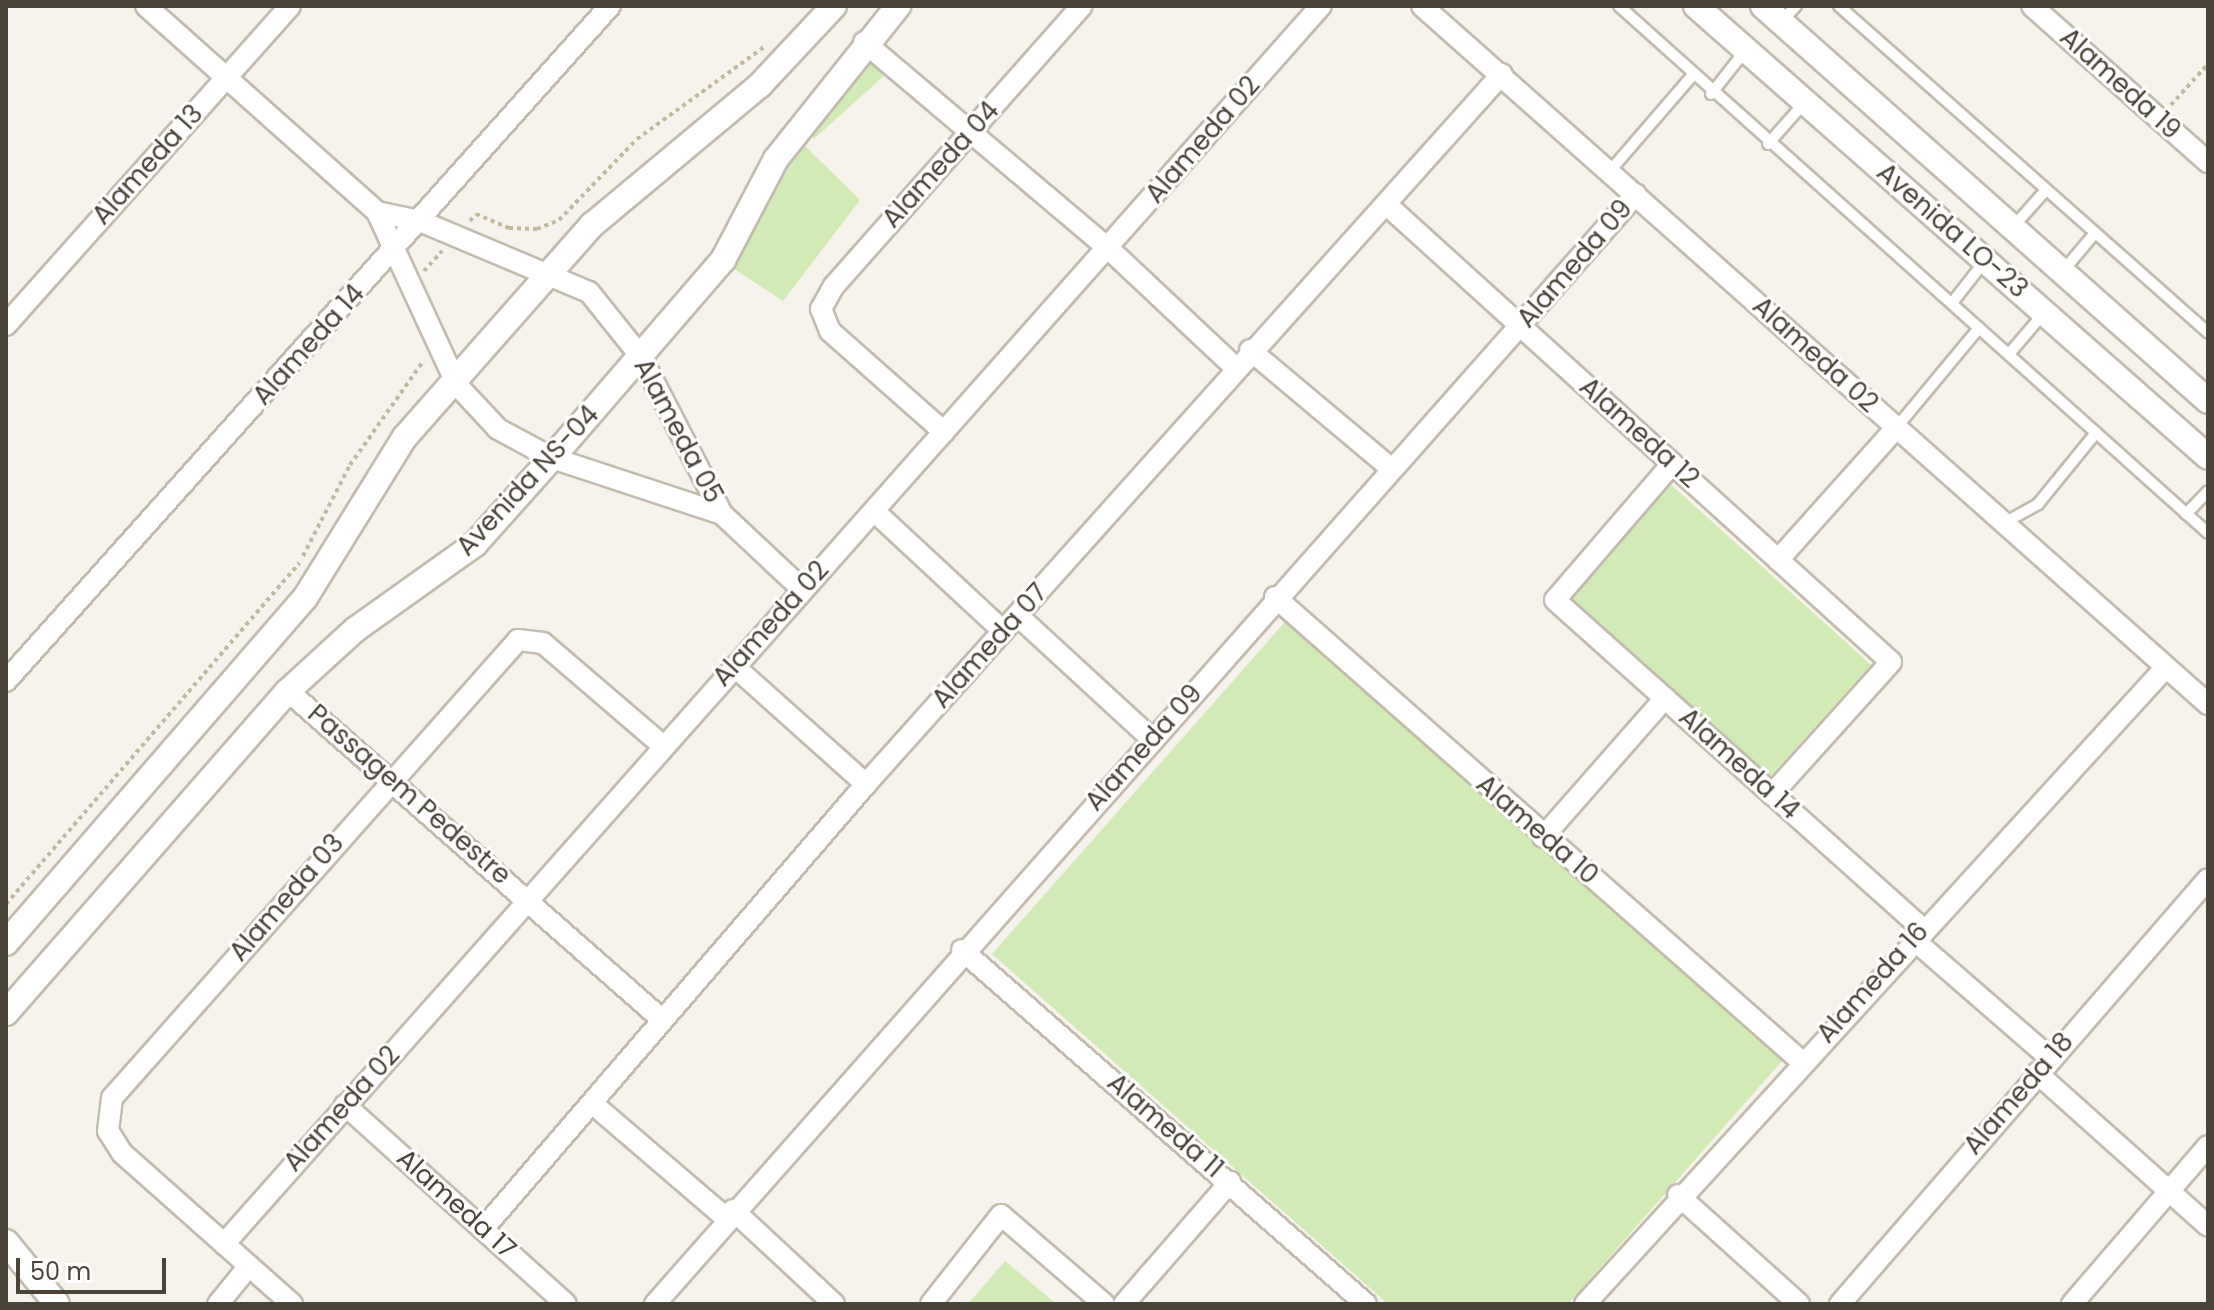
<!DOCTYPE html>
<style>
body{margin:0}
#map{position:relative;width:2214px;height:1310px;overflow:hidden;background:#f6f3ec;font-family:Poppins,sans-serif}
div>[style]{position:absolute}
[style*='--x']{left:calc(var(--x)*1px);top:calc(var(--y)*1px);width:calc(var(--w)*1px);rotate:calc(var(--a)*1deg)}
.green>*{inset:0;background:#d2eab5;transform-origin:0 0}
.path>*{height:4px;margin-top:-2px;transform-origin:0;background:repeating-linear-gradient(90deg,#c4b79f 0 4px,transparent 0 8px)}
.roads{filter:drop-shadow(2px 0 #c2bbae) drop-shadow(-2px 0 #c2bbae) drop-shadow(0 2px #c2bbae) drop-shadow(0 -2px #c2bbae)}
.service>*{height:10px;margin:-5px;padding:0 5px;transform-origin:5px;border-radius:5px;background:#fff}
.minor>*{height:20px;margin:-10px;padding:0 10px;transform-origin:10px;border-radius:10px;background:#fff}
.tertiary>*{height:24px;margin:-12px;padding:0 12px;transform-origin:12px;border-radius:12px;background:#fff}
span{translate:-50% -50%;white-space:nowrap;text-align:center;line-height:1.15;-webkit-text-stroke:6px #fff;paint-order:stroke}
.street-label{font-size:26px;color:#4b4439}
.frame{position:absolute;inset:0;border:8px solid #4b4439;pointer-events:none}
.scale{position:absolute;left:16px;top:1258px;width:150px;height:36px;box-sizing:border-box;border:4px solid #4b4439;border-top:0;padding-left:10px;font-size:24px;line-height:28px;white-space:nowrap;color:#4b4439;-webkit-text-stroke:6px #fff;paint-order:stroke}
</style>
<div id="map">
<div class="green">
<div style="clip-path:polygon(863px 55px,887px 73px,814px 139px,806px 128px)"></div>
<div style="clip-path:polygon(802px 143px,860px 200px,783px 301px,728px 265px,784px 156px)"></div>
<div style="left:1668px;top:482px;width:273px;height:152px;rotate:42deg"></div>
<div style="clip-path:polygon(1285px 622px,1782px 1061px,1568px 1304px,1388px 1304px,992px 954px)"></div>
<div style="clip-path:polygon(1005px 1261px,1056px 1304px,968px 1304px)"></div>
</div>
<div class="path">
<div style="--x:2171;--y:105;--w:55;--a:-47.9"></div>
<div style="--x:470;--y:221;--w:9;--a:-49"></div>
<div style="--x:476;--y:214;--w:36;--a:23"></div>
<div style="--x:509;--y:228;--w:28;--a:2"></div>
<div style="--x:537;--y:229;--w:24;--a:-22"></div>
<div style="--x:559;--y:220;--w:112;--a:-46.1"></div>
<div style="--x:637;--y:139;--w:157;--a:-35.9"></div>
<div style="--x:424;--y:271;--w:27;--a:-48"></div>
<div style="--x:303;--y:556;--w:102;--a:-62.7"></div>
<div style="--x:350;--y:465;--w:128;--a:-54.8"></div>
<div style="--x:6;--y:904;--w:450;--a:-49.3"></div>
</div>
<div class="roads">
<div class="service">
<div style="--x:1619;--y:6;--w:790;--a:41.82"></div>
<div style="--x:1839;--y:6;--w:493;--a:41.5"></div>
<div style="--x:1781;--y:22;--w:22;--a:-47"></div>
<div style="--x:1711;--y:94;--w:55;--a:-51.7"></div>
<div style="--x:1768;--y:144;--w:55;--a:-48.7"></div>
<div style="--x:1610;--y:171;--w:125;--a:-49.2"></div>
<div style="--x:2013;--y:227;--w:50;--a:-48.3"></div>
<div style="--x:2063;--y:271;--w:50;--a:-49.9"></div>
<div style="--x:1952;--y:303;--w:52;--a:-52"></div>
<div style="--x:2009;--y:354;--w:52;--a:-49.6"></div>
<div style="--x:1896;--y:428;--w:130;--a:-50.3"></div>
<div style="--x:2186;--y:514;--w:32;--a:-46"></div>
<div style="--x:2004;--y:523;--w:39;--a:-29"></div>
<div style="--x:2038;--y:504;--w:92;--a:-50.8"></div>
</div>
<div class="minor">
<div style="--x:146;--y:6;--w:310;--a:41.7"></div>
<div style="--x:377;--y:212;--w:191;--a:65.2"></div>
<div style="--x:457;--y:385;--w:60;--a:47"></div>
<div style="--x:498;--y:429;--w:61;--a:28.2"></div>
<div style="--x:552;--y:458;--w:179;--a:18.2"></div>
<div style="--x:1422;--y:6;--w:1051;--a:41.61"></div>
<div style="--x:2032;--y:6;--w:235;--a:41.6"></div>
<div style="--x:864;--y:42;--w:319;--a:40.2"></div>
<div style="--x:1108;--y:248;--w:175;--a:43.2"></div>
<div style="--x:1387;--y:205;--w:680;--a:42.2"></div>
<div style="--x:1891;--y:662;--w:178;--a:132"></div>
<div style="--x:377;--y:212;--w:44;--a:11.8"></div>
<div style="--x:420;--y:221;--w:183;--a:22.8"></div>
<div style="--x:589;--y:292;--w:83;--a:51.3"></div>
<div style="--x:641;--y:357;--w:177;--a:62.7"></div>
<div style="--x:722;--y:514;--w:110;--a:43.2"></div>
<div style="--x:6;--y:325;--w:427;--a:-48.3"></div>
<div style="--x:1250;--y:350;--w:185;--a:40"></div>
<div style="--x:944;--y:432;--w:152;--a:-138.5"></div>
<div style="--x:830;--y:331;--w:24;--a:-112"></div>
<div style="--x:821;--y:309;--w:26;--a:-61"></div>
<div style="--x:834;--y:286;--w:374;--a:-48.5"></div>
<div style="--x:1672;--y:464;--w:179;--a:130.7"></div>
<div style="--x:1555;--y:600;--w:492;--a:41.8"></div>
<div style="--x:874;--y:511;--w:176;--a:42.9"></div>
<div style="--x:1778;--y:560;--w:177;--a:-48.2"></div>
<div style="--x:1275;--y:597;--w:701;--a:41.42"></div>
<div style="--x:1018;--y:616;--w:183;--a:42.6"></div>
<div style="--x:735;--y:667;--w:176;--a:41.8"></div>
<div style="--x:6;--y:681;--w:906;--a:-48.18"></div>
<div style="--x:288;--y:691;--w:497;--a:41.3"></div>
<div style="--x:1543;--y:837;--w:185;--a:-48.7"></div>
<div style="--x:1913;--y:939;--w:181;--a:41"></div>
<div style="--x:962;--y:950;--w:537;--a:41.23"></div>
<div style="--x:2037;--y:1073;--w:229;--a:41.8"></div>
<div style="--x:593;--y:1104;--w:175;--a:40.6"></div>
<div style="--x:345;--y:1105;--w:297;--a:42"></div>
<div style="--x:1678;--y:1195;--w:163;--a:42"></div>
<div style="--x:733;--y:1210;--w:138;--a:42.9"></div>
<div style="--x:483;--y:1229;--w:587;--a:-49.28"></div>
<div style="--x:866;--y:784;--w:953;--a:-48.15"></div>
<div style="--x:224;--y:1244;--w:1654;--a:-48.46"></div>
<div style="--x:218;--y:1304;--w:49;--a:-50.8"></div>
<div style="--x:292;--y:1304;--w:227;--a:-138.4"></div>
<div style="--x:122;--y:1153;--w:26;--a:-122"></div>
<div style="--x:108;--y:1131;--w:33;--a:-83"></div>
<div style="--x:112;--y:1098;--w:612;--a:-48.44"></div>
<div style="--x:518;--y:640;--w:25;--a:7"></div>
<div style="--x:543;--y:643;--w:155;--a:40.6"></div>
<div style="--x:655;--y:1304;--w:1481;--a:-48.53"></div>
<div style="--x:931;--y:1304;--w:113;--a:-51.8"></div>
<div style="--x:1001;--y:1215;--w:136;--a:40.8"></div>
<div style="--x:1124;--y:1304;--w:162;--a:-49"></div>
<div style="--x:1585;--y:1304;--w:862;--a:-47.63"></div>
<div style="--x:1840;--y:1304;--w:562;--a:-49.11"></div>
<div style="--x:2072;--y:1304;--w:208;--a:-49.3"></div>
</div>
<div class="tertiary">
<div style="--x:1696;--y:6;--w:682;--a:41.38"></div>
<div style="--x:1763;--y:6;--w:595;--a:41.59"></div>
<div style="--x:6;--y:943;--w:457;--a:-49.1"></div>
<div style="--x:305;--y:598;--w:190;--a:-58.2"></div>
<div style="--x:405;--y:437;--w:283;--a:-48.6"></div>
<div style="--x:592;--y:225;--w:219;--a:-39.8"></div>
<div style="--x:760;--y:85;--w:108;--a:-46.9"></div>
<div style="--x:6;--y:1013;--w:428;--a:-48.8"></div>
<div style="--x:288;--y:691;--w:92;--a:-42.4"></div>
<div style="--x:356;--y:629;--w:146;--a:-35.5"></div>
<div style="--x:475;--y:544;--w:115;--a:-48.2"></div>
<div style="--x:552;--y:458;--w:262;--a:-49.2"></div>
<div style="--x:723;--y:260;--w:114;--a:-62.3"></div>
<div style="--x:776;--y:159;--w:196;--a:-51.4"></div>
<div style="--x:6;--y:1242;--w:80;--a:50.6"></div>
</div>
</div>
<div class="street-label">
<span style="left:2120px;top:84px;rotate:42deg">Alameda 19</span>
<span style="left:1203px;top:140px;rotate:-49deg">Alameda 02</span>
<span style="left:148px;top:165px;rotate:-48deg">Alameda 13</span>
<span style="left:941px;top:165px;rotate:-48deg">Alameda 04</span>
<span style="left:1952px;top:231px;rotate:41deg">Avenida LO-23</span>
<span style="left:1575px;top:264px;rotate:-49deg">Alameda 09</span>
<span style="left:309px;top:345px;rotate:-48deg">Alameda 14</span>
<span style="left:1815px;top:355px;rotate:42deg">Alameda 02</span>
<span style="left:678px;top:431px;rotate:62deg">Alameda 05</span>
<span style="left:1639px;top:433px;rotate:42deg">Alameda 12</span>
<span style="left:528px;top:481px;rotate:-47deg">Avenida NS-04</span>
<span style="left:771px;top:624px;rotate:-48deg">Alameda 02</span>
<span style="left:990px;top:646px;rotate:-48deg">Alameda 07</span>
<span style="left:1144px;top:748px;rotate:-48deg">Alameda 09</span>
<span style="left:1739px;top:764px;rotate:42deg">Alameda 14</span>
<span style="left:409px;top:795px;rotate:41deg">Passagem Pedestre</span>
<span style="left:1537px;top:830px;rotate:41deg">Alameda 10</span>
<span style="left:287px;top:898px;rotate:-49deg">Alameda 03</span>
<span style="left:1873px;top:983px;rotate:-48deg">Alameda 16</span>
<span style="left:2019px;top:1094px;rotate:-49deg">Alameda 18</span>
<span style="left:342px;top:1109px;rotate:-48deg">Alameda 02</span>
<span style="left:1165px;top:1126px;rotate:41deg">Alameda 11</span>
<span style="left:456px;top:1204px;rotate:42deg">Alameda 17</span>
</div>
<div class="frame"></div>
<div class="scale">50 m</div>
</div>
